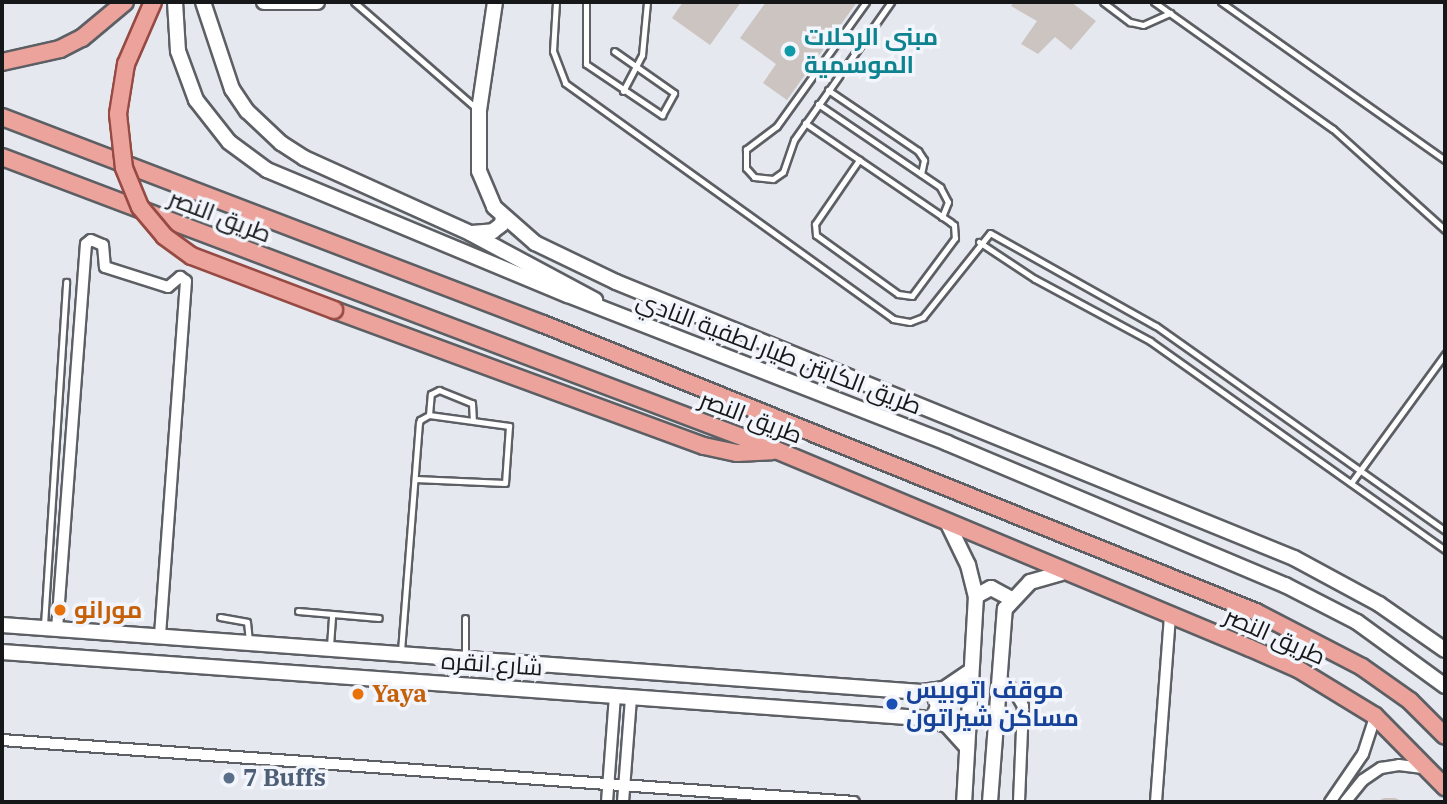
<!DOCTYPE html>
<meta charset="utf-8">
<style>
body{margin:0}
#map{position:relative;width:1447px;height:804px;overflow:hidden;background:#e5e8ee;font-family:"IBM Plex Serif",Cairo,serif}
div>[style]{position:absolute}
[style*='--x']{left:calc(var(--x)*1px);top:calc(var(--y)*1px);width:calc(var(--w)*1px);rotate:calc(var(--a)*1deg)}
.building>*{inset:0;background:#cbc4c0}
.roads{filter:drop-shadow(2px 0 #5c5f64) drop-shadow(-2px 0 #5c5f64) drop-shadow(0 2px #5c5f64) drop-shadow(0 -2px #5c5f64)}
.lane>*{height:5px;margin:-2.5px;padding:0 2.5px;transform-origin:2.5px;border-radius:2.5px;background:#fff}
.street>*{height:10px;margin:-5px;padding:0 5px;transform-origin:5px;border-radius:5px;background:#fff}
.secondary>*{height:14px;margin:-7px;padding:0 7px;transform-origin:7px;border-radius:7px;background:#fff}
.primary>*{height:16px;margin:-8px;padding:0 8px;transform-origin:8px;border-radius:8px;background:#eba39b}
.bridges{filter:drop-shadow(2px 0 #974a43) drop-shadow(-2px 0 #974a43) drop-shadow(0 2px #974a43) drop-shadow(0 -2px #974a43)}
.primary-bridge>*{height:16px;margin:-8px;padding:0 8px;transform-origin:8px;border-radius:8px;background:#eba39b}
.dots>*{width:19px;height:19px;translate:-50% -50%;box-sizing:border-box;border:4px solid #f2f5fb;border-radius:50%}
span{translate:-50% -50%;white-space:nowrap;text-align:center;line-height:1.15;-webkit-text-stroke:7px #f2f5fb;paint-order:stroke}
.culture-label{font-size:24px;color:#0d838f;font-weight:700}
.left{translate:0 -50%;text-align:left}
.street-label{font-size:24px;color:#161719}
.food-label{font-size:24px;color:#c56008;font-weight:700}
.transit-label{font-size:24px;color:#164399;font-weight:700}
.service-label{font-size:24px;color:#4e5e75;font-weight:700}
.frame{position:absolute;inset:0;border:4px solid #161719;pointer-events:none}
</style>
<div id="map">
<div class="building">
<div style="clip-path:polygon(683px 2px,741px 2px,710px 45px,672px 18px)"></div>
<div style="clip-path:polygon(766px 2px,857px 2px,787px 100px,763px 83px,776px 64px,740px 38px)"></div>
<div style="clip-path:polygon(1014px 2px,1071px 2px,1096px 21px,1071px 50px,1055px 37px,1038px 54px,1021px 44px,1037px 21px,1011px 6px)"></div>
<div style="clip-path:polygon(1384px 798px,1395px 798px,1404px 802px,1376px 802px)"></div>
</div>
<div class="roads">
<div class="lane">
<div style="--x:354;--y:2;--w:162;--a:41"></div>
<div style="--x:556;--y:2;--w:49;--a:93.5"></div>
<div style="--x:553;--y:51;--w:34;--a:69"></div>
<div style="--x:565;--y:83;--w:404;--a:35.7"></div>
<div style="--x:893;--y:319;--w:17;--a:10"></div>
<div style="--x:910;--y:322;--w:14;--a:-21"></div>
<div style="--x:923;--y:317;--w:107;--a:-51.4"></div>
<div style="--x:990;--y:233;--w:190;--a:29.3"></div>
<div style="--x:1156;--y:326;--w:354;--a:35.3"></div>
<div style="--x:586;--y:2;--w:62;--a:90"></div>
<div style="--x:586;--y:64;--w:92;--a:33.9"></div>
<div style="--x:662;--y:115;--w:25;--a:-61"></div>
<div style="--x:674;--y:93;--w:73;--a:-145"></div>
<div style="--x:866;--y:2;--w:153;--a:125.7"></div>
<div style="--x:777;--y:126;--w:39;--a:143"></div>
<div style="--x:746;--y:149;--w:19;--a:90"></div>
<div style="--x:746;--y:168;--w:12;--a:48"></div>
<div style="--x:754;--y:177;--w:19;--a:6"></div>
<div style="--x:773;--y:179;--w:12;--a:-35"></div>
<div style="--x:783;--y:172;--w:34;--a:-71"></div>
<div style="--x:794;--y:140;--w:169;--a:-54.9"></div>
<div style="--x:1103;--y:2;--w:34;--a:37"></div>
<div style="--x:1130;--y:22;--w:13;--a:13"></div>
<div style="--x:1143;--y:25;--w:30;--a:-24"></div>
<div style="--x:1154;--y:2;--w:219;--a:35.4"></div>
<div style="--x:1333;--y:129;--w:151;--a:42"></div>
<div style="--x:1221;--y:2;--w:274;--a:35.2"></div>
<div style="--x:828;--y:90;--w:109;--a:34.1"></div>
<div style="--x:918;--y:151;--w:11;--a:56"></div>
<div style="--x:924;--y:160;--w:14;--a:102"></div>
<div style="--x:623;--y:91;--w:41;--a:-62.2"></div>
<div style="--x:642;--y:55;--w:53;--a:-84.6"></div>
<div style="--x:818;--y:104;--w:148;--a:34.2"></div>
<div style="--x:940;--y:187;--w:17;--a:62"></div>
<div style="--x:948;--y:202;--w:16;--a:112"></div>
<div style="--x:805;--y:123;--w:176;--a:34.3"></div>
<div style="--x:950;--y:222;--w:5;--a:37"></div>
<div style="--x:954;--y:225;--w:13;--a:86"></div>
<div style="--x:955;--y:238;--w:72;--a:126.6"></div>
<div style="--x:912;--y:296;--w:14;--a:-172"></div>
<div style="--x:898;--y:294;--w:101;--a:-144.3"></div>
<div style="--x:816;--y:235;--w:11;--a:-95"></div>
<div style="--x:815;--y:224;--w:78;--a:-55.5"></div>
<div style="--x:979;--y:242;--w:67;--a:33.5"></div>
<div style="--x:1035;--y:279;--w:131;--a:28.3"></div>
<div style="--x:1150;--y:341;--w:362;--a:35.3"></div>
<div style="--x:429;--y:415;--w:21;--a:-85"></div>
<div style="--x:431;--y:394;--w:9;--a:-27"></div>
<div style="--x:439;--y:390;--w:35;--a:22"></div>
<div style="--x:472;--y:403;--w:17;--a:87"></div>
<div style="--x:1351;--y:483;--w:160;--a:-53.9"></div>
<div style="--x:298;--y:611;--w:81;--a:4.9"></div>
<div style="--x:220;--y:617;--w:27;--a:10"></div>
<div style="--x:247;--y:622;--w:18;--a:84"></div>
<div style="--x:44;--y:625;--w:344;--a:-86.3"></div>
<div style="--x:330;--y:646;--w:32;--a:-86"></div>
<div style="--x:401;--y:651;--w:229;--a:-85.5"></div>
<div style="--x:419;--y:423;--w:3;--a:-72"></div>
<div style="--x:420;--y:420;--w:10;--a:-29"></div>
<div style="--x:429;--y:415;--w:81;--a:7.8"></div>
<div style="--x:509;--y:426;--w:57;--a:94"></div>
<div style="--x:505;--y:483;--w:90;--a:-177.5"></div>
<div style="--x:465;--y:656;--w:38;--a:-90"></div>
</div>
<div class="street">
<div style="--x:57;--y:629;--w:386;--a:-85.7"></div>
<div style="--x:86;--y:244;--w:6;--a:-39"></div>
<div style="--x:91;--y:240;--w:13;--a:23"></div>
<div style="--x:103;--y:245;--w:22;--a:85"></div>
<div style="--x:105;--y:267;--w:66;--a:17.6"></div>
<div style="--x:168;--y:287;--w:16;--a:-40"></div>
<div style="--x:180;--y:277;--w:7;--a:34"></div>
<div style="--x:186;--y:281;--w:357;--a:94.2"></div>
<div style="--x:998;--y:679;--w:18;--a:34"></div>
<div style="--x:1013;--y:689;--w:20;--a:60"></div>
<div style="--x:1023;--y:706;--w:96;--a:92.4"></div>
<div style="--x:2;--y:740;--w:854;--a:4.16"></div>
<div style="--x:607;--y:802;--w:106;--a:-85.7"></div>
<div style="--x:623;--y:802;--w:105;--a:-85.6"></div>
<div style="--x:1156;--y:802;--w:186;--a:-85.7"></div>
<div style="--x:1330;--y:802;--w:58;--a:-55.5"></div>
<div style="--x:1363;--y:754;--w:40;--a:-72"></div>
<div style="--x:1345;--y:802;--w:28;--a:-51"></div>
<div style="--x:1363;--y:780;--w:22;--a:-34"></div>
<div style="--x:1381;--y:768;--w:18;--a:-9"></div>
<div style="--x:1399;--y:765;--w:26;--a:7"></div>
</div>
<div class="secondary">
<div style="--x:175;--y:2;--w:49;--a:86.5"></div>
<div style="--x:178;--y:51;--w:52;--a:69.8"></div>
<div style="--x:196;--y:100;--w:53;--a:51.8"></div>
<div style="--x:229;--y:142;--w:47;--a:36.4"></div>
<div style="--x:267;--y:170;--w:326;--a:22.6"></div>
<div style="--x:568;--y:295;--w:407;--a:21.3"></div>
<div style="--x:947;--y:443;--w:367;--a:22.8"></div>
<div style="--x:1285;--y:585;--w:81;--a:27.2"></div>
<div style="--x:1357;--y:622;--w:109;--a:36"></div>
<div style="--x:203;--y:2;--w:92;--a:71.6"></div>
<div style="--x:232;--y:89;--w:27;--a:56"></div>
<div style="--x:247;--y:111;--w:47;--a:43.3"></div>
<div style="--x:281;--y:143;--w:27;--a:33"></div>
<div style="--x:304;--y:158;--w:182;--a:24.3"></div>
<div style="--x:470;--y:233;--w:142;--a:28.2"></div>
<div style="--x:264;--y:2;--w:53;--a:0"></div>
<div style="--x:495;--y:2;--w:109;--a:98.4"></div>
<div style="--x:479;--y:110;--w:61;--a:90"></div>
<div style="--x:479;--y:171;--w:39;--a:67"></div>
<div style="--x:494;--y:207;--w:55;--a:41.3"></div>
<div style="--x:535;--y:243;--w:90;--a:25.7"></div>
<div style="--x:616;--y:282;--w:732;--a:22.15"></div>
<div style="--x:1294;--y:558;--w:97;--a:28.4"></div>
<div style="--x:1379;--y:604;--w:80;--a:34.9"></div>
<div style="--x:472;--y:233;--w:21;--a:-5"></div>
<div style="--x:493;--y:231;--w:11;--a:-38"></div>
<div style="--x:502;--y:224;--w:8;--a:-83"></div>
<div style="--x:948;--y:524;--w:46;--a:64"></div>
<div style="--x:968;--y:565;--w:32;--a:76"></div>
<div style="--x:976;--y:596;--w:206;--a:93.3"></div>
<div style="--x:976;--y:596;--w:17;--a:-28"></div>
<div style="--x:991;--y:588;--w:21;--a:28"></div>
<div style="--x:2;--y:625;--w:922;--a:4.17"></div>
<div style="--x:922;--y:692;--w:22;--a:-8"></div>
<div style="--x:944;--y:689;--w:32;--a:-34"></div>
<div style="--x:2;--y:652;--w:921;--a:4.11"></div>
<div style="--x:921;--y:718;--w:27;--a:15"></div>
<div style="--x:947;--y:725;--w:30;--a:48"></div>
<div style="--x:933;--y:719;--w:14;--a:-69"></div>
<div style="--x:938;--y:706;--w:16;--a:-108"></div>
<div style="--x:990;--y:802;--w:194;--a:-85.6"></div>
<div style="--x:1005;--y:609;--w:37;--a:-47"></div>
<div style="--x:1030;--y:582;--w:32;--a:-16"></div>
</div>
<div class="primary">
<div style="--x:2;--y:62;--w:59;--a:-12.6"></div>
<div style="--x:60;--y:49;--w:25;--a:-27"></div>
<div style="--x:82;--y:38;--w:56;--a:-39.9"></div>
<div style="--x:2;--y:117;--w:579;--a:20.94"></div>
<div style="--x:543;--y:324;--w:769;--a:22"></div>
<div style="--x:1256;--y:612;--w:119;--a:27.4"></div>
<div style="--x:1362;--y:667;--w:59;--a:35.3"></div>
<div style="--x:1410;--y:701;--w:49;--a:45"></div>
<div style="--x:2;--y:157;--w:828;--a:20.73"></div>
<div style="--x:776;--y:450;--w:514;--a:22.67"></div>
<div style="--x:1250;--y:648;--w:52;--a:23.6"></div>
<div style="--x:1298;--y:669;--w:90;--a:31.4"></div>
<div style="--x:1375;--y:716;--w:100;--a:45.4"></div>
<div style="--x:334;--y:310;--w:394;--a:20.2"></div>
<div style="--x:704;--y:446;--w:34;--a:12"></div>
<div style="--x:737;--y:453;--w:35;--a:-3"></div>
</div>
</div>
<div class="bridges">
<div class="primary-bridge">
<div style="--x:153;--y:2;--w:68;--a:113.5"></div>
<div style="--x:126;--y:64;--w:51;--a:99.1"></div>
<div style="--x:118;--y:114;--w:54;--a:83.7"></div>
<div style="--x:124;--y:168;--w:42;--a:67.7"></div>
<div style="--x:140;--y:207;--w:38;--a:50"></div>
<div style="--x:164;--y:236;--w:34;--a:36"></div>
<div style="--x:192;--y:256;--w:152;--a:20.8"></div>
</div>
</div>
<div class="dots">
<div style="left:790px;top:51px;background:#0f9aa8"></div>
<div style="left:60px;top:610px;background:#e8710a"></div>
<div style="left:358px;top:694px;background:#e8710a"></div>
<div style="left:892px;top:704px;background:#1a4fb4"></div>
<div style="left:229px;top:778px;background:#5c6f8a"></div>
</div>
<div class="culture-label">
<span class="left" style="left:804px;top:51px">مبنى الرحلات<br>الموسمية</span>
</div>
<div class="street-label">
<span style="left:220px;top:216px;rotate:21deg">طريق النصر</span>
<span style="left:779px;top:353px;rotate:21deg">طريق الكابتن طيار لطفية النادي</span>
<span style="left:751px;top:417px;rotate:21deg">طريق النصر</span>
<span style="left:1275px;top:636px;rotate:24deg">طريق النصر</span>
<span style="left:492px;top:664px;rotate:4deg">شارع انقره</span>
</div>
<div class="food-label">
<span class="left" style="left:74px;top:610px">مورانو</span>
<span class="left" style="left:372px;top:694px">Yaya</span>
</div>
<div class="transit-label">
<span class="left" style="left:906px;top:704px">موقف اتوبيس<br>مساكن شيراتون</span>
</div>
<div class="service-label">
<span class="left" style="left:243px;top:778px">7 Buffs</span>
</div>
<div class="frame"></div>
</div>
